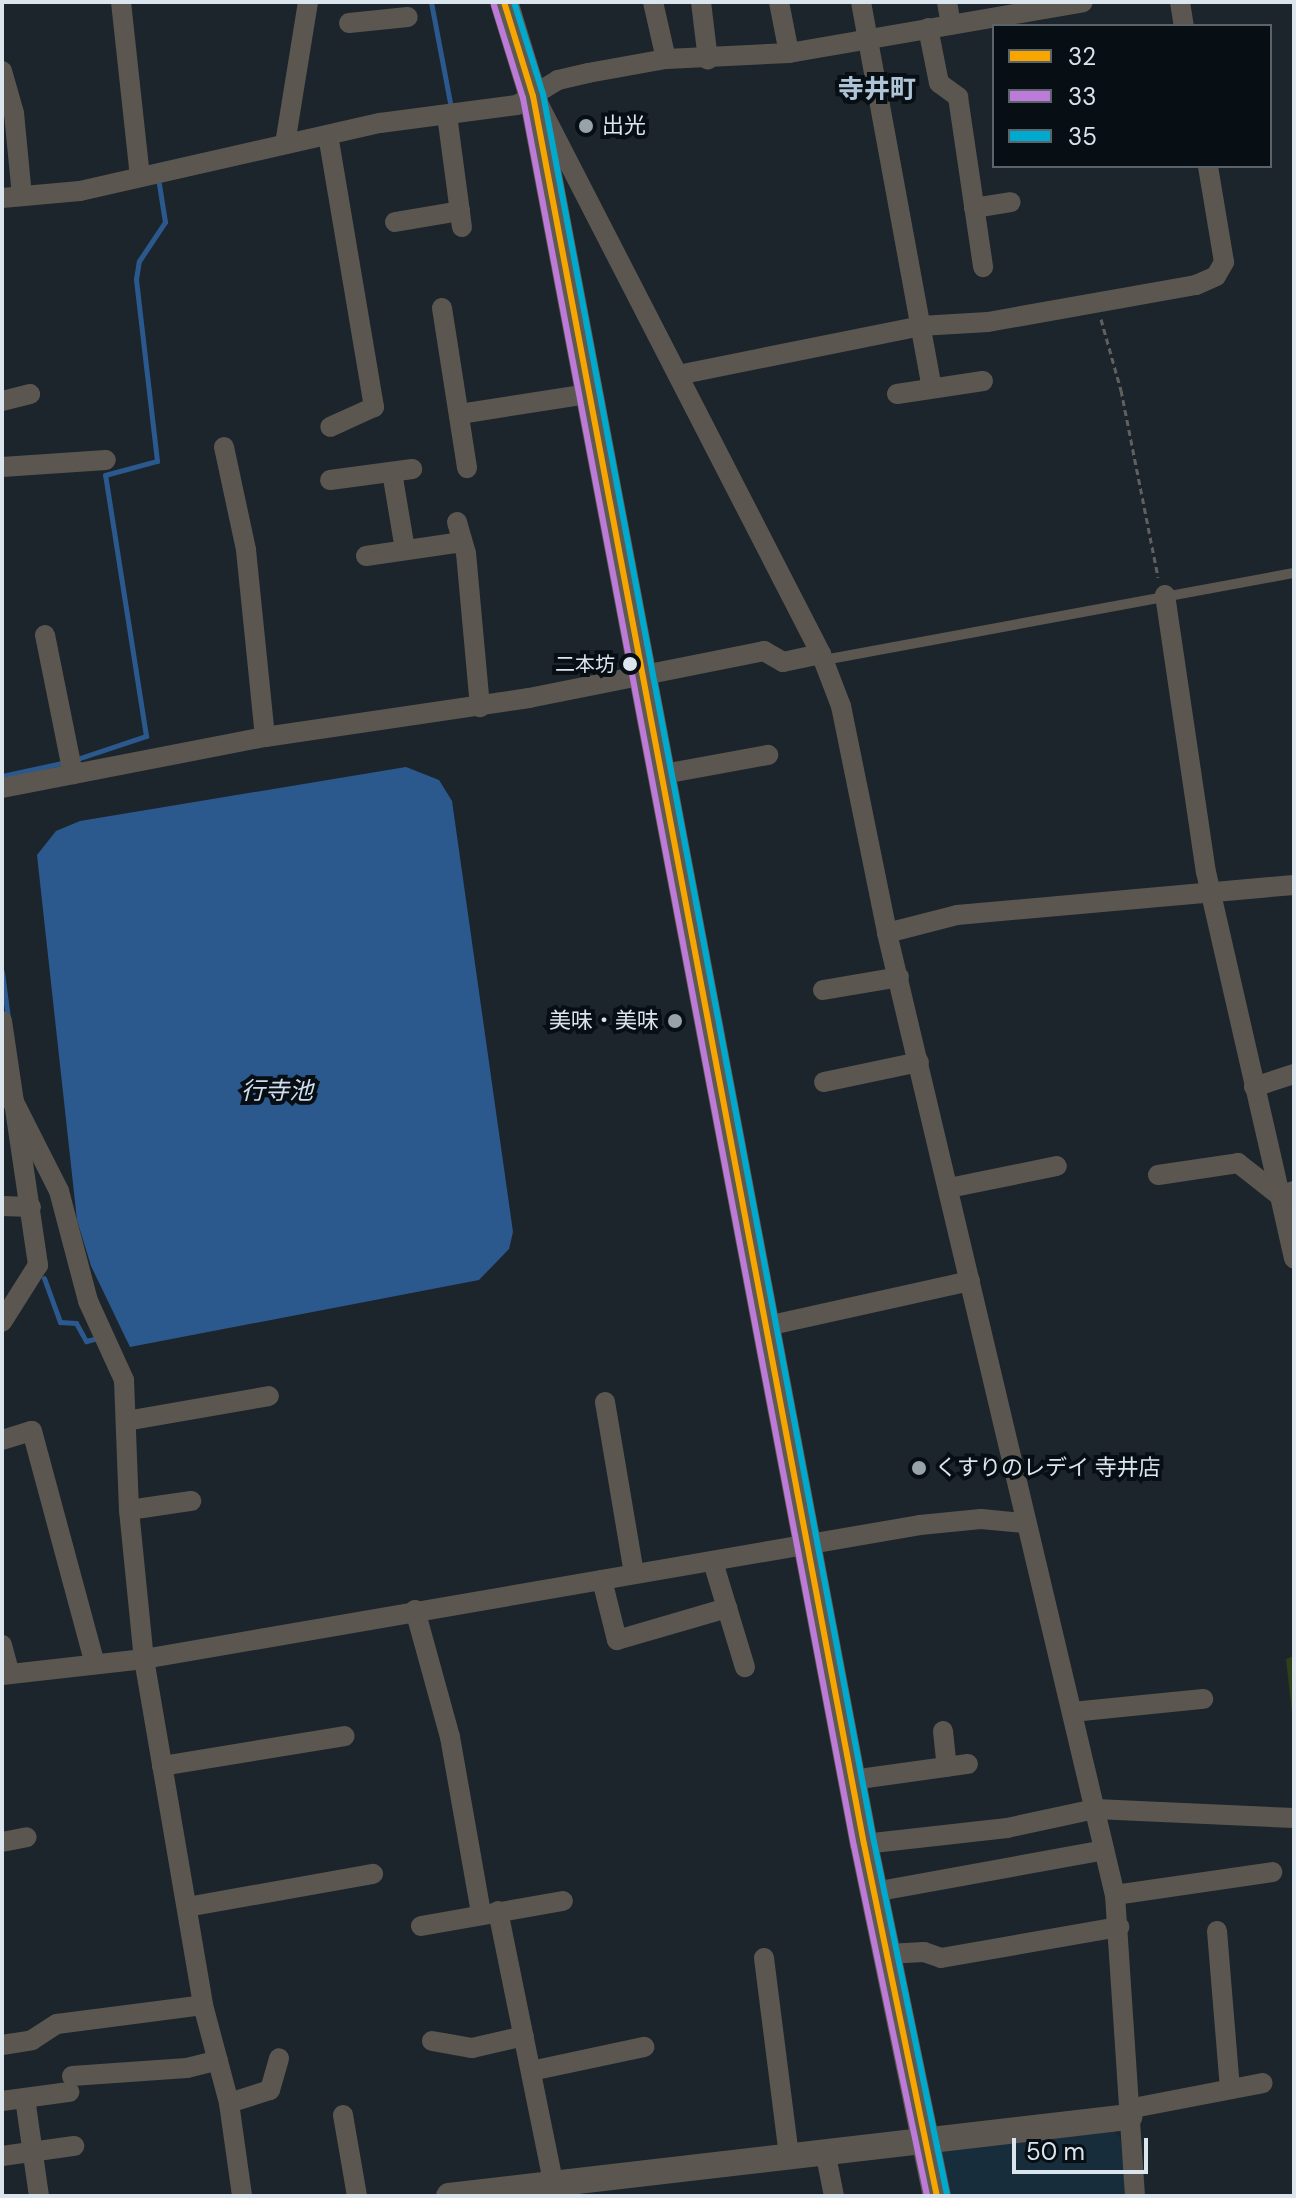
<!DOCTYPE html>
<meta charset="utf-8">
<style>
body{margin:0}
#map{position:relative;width:1296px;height:2198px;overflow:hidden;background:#1c252c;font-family:"DM Sans","Noto Sans JP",sans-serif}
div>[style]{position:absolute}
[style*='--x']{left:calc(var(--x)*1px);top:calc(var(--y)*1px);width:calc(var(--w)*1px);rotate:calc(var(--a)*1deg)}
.built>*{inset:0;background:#182d3c}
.green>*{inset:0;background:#2d3f1b}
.water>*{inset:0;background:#2b598e}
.stream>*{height:5px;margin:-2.5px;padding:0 2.5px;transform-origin:2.5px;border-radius:2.5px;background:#2b598e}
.path>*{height:3px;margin-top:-1.5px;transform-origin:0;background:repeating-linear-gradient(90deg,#61605e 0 6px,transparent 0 10px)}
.service>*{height:10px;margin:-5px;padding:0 5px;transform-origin:5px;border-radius:5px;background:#5b5750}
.minor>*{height:20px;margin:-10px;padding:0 10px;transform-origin:10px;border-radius:10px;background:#5b5750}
.tertiary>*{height:26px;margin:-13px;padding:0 13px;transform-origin:13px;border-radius:13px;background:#5b5750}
.secondary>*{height:28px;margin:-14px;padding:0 14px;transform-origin:14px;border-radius:14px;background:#5f5a50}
.bus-1>*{height:6px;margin:-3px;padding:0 3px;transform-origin:3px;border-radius:3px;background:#f7a600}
.bus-2>*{height:6px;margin:-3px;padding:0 3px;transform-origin:3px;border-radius:3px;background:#bd7bd9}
.bus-3>*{height:6px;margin:-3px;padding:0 3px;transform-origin:3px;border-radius:3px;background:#00a9ce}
.dots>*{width:22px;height:22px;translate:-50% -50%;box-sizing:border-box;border:4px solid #070e14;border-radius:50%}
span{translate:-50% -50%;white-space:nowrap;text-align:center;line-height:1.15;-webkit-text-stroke:8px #070e14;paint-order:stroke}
.bus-label{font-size:20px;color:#dae5ed}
.right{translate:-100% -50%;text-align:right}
.poi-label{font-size:22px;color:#dae5ed}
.left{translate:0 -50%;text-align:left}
.water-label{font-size:24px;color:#d1deef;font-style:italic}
.quarter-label{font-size:26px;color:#afc4d6;font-weight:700}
.frame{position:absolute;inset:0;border:4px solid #dae5ed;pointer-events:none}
.legend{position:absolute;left:992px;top:24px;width:280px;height:144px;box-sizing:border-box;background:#070e14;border:2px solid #5b646b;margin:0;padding:10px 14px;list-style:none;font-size:24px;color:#dae5ed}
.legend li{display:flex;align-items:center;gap:16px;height:40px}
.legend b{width:40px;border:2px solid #5b646b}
.scale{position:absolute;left:1012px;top:2138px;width:136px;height:36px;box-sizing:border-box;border:4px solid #dae5ed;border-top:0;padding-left:10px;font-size:24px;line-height:28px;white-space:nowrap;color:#dae5ed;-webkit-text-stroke:6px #070e14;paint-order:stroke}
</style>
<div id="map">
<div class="built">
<div style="clip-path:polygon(1113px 2130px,1120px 2138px,1128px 2196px,944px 2196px,936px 2157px,945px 2147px)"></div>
</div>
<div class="green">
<div style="clip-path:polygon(1294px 1656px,1294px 1722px,1293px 1722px,1286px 1659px)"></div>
</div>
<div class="water">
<div style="clip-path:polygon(406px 767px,439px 780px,452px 801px,513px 1232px,509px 1249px,479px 1280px,130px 1347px,91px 1266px,77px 1220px,37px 855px,56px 831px,80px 821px)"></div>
</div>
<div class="stream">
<div style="--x:431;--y:2;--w:108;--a:79.3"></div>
<div style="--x:77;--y:759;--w:73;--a:-18.4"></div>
<div style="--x:146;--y:736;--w:264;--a:-98.9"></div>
<div style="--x:105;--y:475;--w:54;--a:-15.1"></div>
<div style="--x:157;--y:461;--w:183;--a:-96.6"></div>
<div style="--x:136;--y:279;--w:18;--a:-81"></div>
<div style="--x:139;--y:261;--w:47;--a:-56.3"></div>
<div style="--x:165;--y:222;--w:39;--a:-99"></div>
<div style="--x:2;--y:776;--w:66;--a:-12.2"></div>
<div style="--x:2;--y:972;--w:46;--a:82.6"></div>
<div style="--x:44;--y:1278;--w:47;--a:70"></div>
<div style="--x:60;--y:1322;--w:16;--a:4"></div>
<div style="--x:76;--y:1323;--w:21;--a:61"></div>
<div style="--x:86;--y:1341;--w:12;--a:-14"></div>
</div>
<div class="path">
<div style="--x:1101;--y:319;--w:74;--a:74.3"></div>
<div style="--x:1121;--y:390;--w:191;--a:78.8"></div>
</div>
<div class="service">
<div style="--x:824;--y:660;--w:478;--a:-10.5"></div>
</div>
<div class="minor">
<div style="--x:121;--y:2;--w:176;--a:83.8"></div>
<div style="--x:653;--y:2;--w:58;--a:77.2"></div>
<div style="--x:701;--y:2;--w:58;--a:83.1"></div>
<div style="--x:779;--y:2;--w:52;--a:78.9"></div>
<div style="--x:861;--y:2;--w:392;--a:79.6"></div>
<div style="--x:947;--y:2;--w:22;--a:80"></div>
<div style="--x:1180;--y:2;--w:24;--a:81"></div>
<div style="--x:349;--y:23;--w:59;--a:-5.8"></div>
<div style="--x:928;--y:28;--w:56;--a:78.7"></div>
<div style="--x:939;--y:83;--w:24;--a:36"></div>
<div style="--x:958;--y:97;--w:172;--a:81.6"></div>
<div style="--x:2;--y:71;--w:44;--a:74.1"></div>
<div style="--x:14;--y:113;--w:83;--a:84.5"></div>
<div style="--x:538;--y:103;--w:619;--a:62.81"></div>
<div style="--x:821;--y:654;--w:56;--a:69"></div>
<div style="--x:841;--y:706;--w:232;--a:78.5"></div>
<div style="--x:887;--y:933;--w:989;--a:76.67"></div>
<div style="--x:1115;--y:1895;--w:302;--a:86.2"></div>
<div style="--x:447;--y:115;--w:113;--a:82.4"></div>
<div style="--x:328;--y:135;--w:276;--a:80.4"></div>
<div style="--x:374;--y:407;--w:48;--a:155.6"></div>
<div style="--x:285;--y:144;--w:144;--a:-80.8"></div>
<div style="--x:2;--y:198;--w:78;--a:-5.1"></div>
<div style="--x:80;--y:191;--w:308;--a:-12.8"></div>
<div style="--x:380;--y:123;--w:138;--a:-7.5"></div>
<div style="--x:517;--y:105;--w:48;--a:-31.4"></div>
<div style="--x:558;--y:80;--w:31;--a:-13"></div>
<div style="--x:588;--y:73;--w:79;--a:-10.2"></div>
<div style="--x:666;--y:59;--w:123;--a:-2.8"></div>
<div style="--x:789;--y:53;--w:298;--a:-9.8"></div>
<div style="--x:974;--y:208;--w:37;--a:-9"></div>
<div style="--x:395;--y:222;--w:66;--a:-9.6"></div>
<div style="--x:442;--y:308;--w:162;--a:81.1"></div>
<div style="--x:678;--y:375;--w:247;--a:-11.4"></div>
<div style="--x:920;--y:326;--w:68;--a:-3.4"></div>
<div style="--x:988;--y:322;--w:211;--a:-10.1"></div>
<div style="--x:1196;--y:285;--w:22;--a:-24"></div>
<div style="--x:1216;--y:276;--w:16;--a:-60"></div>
<div style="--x:1224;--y:262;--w:97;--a:-99.5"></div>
<div style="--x:897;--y:394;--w:87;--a:-8.6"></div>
<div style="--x:2;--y:401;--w:29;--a:-14"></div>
<div style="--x:460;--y:414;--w:130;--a:-8.9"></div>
<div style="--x:224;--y:447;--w:105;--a:77.9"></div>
<div style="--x:246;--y:550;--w:188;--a:84.2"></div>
<div style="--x:2;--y:467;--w:104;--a:-3.9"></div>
<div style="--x:392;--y:472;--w:79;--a:80.5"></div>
<div style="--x:330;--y:480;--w:83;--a:-7.6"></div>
<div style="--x:457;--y:522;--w:32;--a:74"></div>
<div style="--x:466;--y:553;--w:155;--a:84.8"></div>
<div style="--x:366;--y:556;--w:97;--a:-8.3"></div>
<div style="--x:1165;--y:595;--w:280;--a:81.6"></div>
<div style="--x:1206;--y:872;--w:332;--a:77.1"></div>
<div style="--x:45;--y:635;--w:142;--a:78.6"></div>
<div style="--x:664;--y:774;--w:106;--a:-10.4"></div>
<div style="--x:2;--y:788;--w:268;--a:-11"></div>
<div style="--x:265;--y:737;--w:267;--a:-8.4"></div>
<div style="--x:529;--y:698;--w:240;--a:-11.3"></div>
<div style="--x:764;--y:651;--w:22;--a:30"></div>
<div style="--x:783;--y:662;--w:39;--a:-12"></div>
<div style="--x:887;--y:933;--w:72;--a:-14.4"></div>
<div style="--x:957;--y:915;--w:338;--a:-5.1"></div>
<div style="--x:823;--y:990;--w:77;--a:-9.7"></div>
<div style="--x:2;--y:1021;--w:247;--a:81.6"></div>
<div style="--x:38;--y:1265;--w:67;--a:122.3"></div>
<div style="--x:824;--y:1082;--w:97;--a:-11.9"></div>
<div style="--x:1254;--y:1087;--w:42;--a:-18"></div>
<div style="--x:2;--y:1098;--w:10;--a:0"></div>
<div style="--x:12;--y:1098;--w:104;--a:63.2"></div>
<div style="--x:59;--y:1191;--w:114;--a:75.2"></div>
<div style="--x:88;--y:1301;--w:87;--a:65.5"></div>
<div style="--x:124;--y:1380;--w:130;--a:87.8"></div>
<div style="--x:129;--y:1510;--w:150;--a:84.3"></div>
<div style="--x:144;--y:1659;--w:351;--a:80.3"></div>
<div style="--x:203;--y:2005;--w:101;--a:75.1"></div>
<div style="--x:229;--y:2103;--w:94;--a:82"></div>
<div style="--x:1158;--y:1175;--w:81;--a:-8.5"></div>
<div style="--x:1238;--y:1163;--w:53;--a:38.2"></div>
<div style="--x:949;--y:1188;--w:110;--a:-11.5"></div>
<div style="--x:1294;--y:1191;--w:15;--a:160"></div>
<div style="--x:1280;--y:1196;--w:64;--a:77.3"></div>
<div style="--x:2;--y:1206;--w:29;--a:2"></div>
<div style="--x:767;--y:1326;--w:208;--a:-12.5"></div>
<div style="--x:605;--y:1402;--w:174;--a:80.4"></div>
<div style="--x:126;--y:1421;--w:145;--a:-9.9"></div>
<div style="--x:2;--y:1440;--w:31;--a:-17"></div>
<div style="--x:32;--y:1431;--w:241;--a:74.9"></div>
<div style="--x:129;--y:1510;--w:63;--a:-8.3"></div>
<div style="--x:713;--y:1562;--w:110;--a:73.1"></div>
<div style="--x:602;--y:1580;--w:62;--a:76"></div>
<div style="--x:617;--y:1640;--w:115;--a:-16.2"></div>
<div style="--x:415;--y:1610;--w:132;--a:74.6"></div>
<div style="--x:450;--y:1737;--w:178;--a:80"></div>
<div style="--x:2;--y:1645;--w:30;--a:75"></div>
<div style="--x:2;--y:1675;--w:143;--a:-6.4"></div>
<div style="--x:144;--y:1659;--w:787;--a:-9.8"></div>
<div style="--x:920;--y:1525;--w:61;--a:-5.6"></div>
<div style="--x:981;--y:1519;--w:43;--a:5.3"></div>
<div style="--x:1072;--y:1712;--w:132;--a:-5.7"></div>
<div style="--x:943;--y:1731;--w:36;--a:84"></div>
<div style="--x:162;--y:1766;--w:185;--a:-9.3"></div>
<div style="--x:852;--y:1780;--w:117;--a:-7.9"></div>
<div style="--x:2;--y:1842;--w:25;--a:-11"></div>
<div style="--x:864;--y:1844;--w:144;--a:-6.4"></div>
<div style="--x:1007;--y:1828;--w:90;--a:-12.2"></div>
<div style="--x:1095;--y:1809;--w:199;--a:2.6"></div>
<div style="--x:874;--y:1892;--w:234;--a:-10.3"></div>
<div style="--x:1115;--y:1895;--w:159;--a:-8.3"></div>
<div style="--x:187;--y:1907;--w:189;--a:-10.1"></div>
<div style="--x:498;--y:1911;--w:291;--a:78.5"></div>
<div style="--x:421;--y:1926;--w:144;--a:-10"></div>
<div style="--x:1217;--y:1931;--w:158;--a:85.3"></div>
<div style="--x:887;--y:1954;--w:37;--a:-3"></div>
<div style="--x:924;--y:1952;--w:18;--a:19"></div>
<div style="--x:941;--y:1958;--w:181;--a:-9.9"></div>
<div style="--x:764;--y:1958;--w:199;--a:82.8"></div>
<div style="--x:432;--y:2041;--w:41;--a:9.9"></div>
<div style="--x:472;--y:2048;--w:53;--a:-13"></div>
<div style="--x:2;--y:2045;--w:30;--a:-9"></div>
<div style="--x:32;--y:2040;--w:30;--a:-33"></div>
<div style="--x:57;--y:2024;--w:147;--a:-7.4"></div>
<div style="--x:531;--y:2071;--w:116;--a:-12"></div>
<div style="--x:72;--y:2076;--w:115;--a:-4"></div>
<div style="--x:187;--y:2068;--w:32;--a:-14"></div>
<div style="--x:25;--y:2098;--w:99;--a:81.9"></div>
<div style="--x:2;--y:2101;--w:68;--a:-7.7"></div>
<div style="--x:229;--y:2103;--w:43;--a:-17.6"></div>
<div style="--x:270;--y:2090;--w:33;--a:-74"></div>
<div style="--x:1128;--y:2109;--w:137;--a:-10.9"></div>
<div style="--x:343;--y:2115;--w:82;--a:80.2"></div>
<div style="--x:825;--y:2151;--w:46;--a:78.7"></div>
<div style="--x:2;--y:2156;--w:73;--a:-7.9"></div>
</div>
<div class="tertiary">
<div style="--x:449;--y:2196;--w:685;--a:-6.63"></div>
</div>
<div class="secondary">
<div style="--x:504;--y:2;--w:98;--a:72.9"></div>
<div style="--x:533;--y:96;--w:1779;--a:79.28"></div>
<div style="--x:864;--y:1844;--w:359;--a:78.3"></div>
</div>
<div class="bus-1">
<div style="--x:504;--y:2;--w:98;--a:72.9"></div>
<div style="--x:533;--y:96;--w:1779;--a:79.28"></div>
<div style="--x:864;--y:1844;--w:359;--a:78.3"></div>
</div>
<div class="bus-2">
<div style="--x:494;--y:5;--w:97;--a:72.7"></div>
<div style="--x:523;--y:98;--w:1779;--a:79.28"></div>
<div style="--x:854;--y:1846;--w:358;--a:78.2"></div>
</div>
<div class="bus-3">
<div style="--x:514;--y:2;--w:96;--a:72.5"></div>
<div style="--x:543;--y:94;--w:1779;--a:79.28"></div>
<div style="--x:874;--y:1842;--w:359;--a:78.3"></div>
</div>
<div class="dots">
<div style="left:586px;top:126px;background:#98a2a9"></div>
<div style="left:630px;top:664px;background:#dae5ed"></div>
<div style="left:675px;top:1021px;background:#98a2a9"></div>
<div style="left:919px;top:1468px;background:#98a2a9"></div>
</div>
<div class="bus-label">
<span class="right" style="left:615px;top:664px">二本坊</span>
</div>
<div class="poi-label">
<span class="left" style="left:602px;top:126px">出光</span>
<span class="right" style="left:659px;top:1021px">美味・美味</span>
<span class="left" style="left:935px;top:1468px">くすりのレデイ 寺井店</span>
</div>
<div class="water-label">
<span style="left:277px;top:1091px">行寺池</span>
</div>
<div class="quarter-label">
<span style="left:877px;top:90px">寺井町</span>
</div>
<div class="frame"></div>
<ul class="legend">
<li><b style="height:10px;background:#f7a600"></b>32</li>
<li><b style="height:10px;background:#bd7bd9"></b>33</li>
<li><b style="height:10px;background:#00a9ce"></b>35</li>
</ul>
<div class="scale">50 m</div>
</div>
